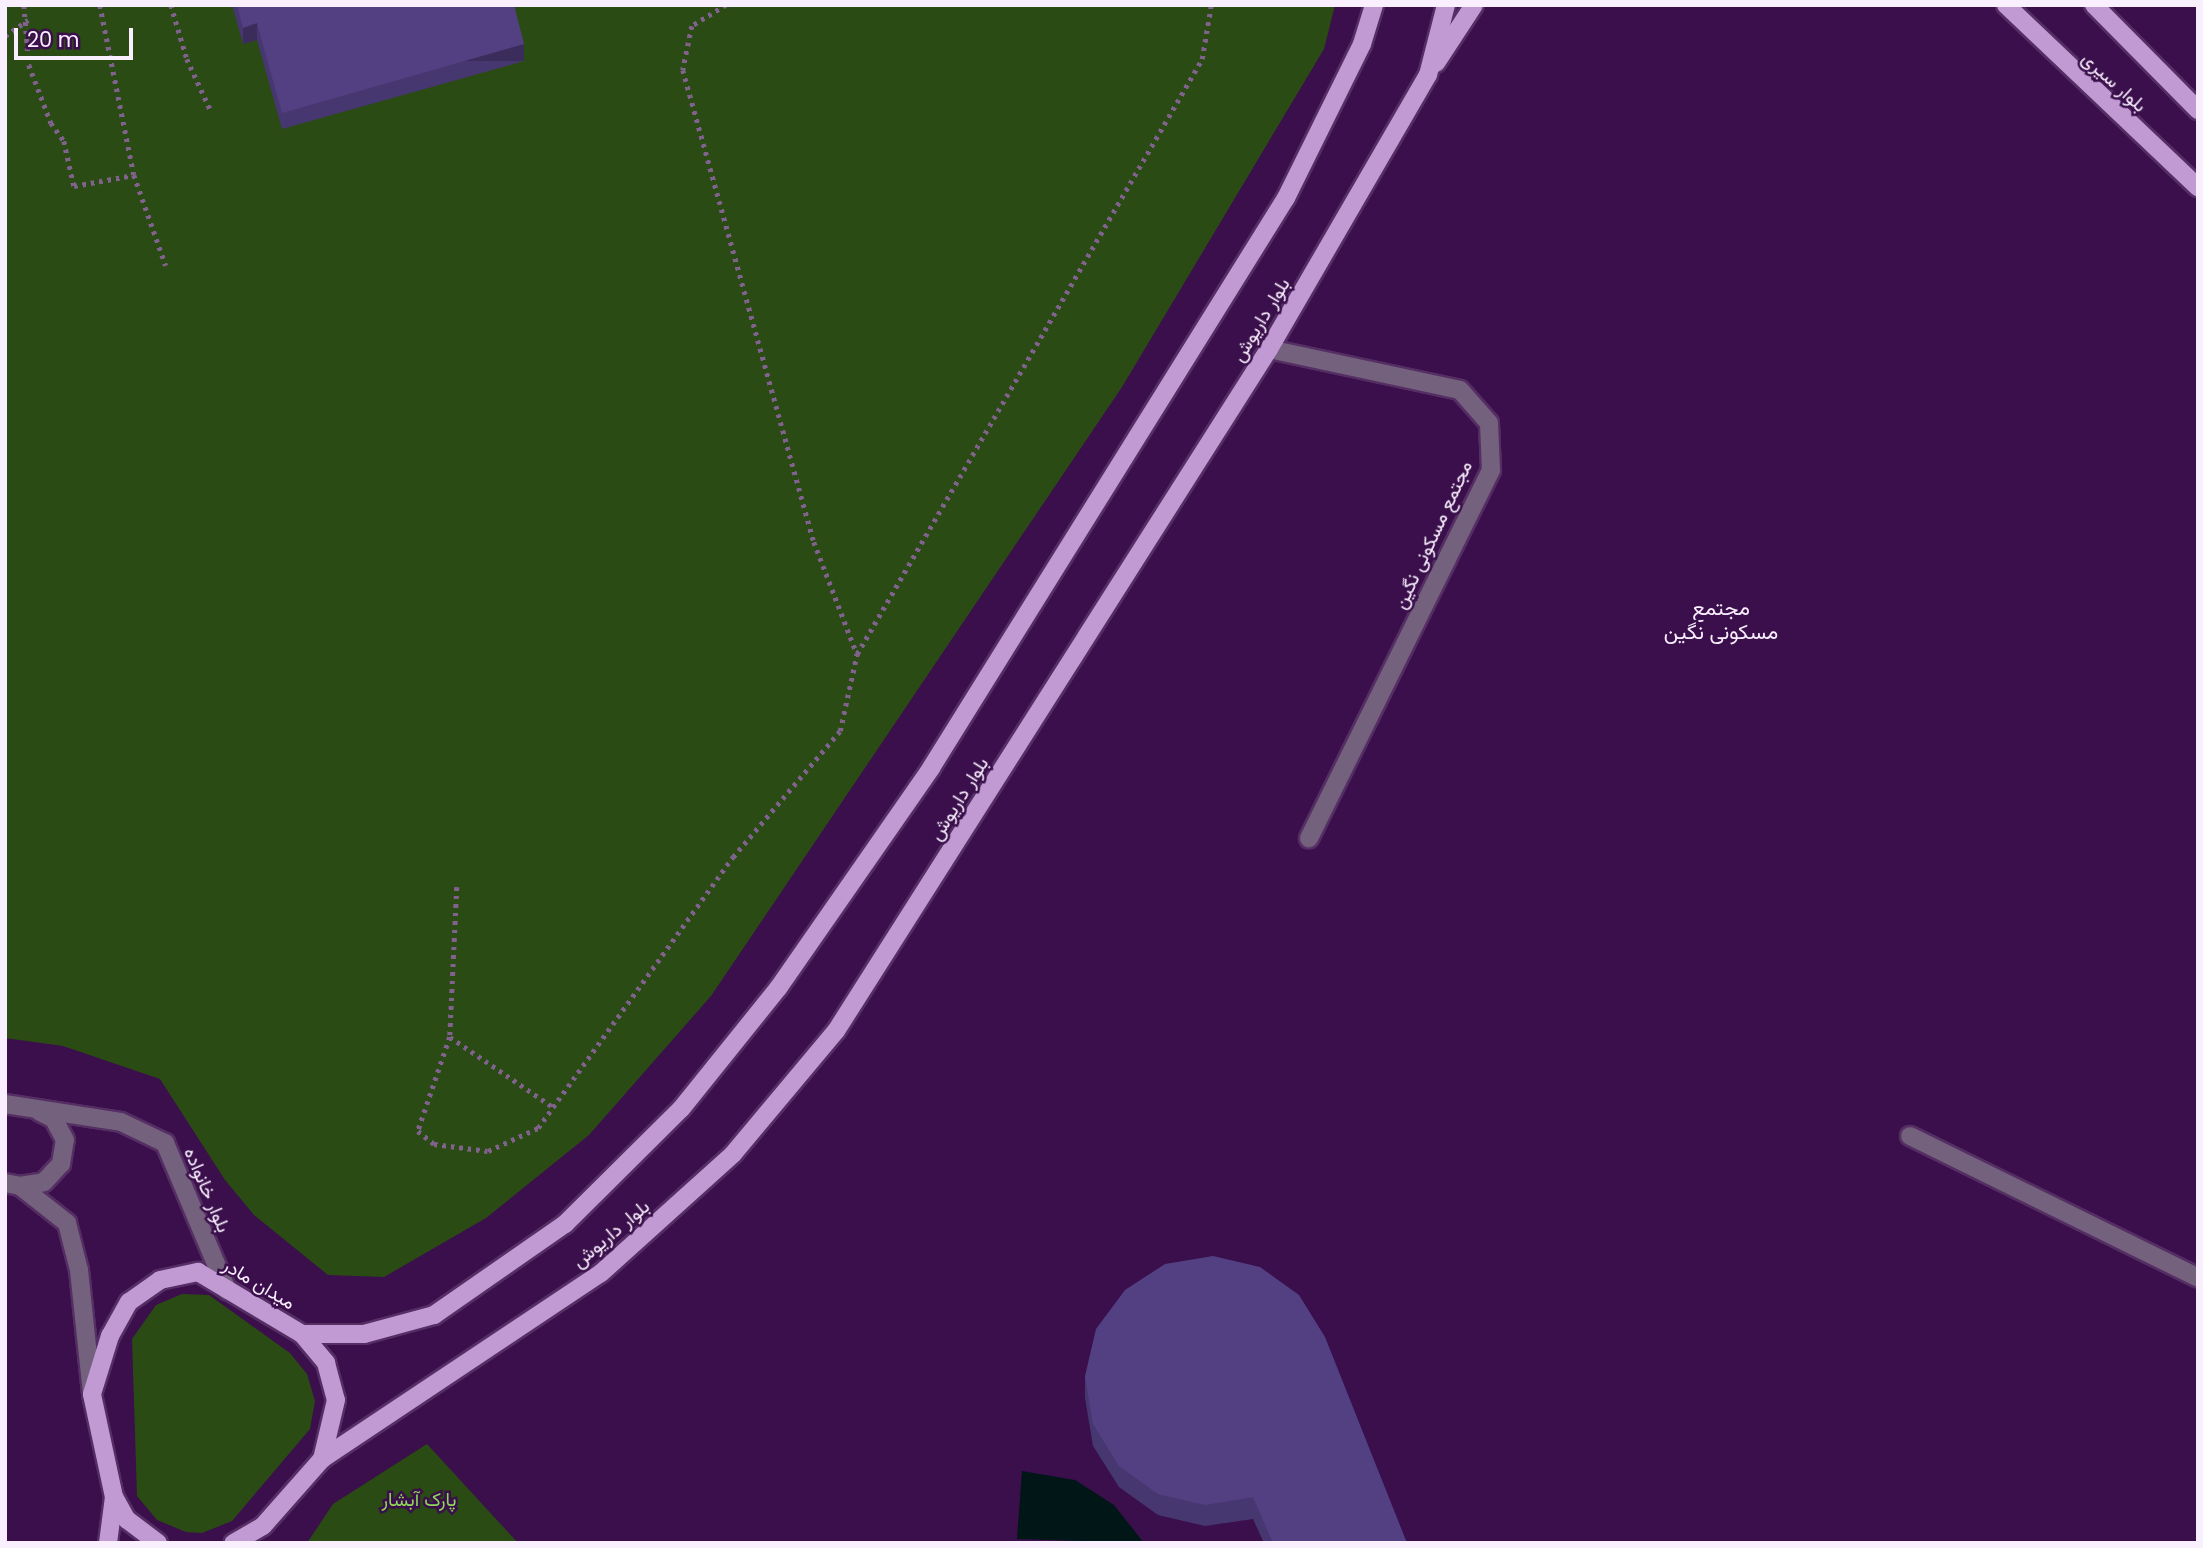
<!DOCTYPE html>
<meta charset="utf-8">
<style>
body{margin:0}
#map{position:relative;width:2203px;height:1548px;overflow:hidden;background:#3a0f4b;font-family:Poppins,Vazirmatn,sans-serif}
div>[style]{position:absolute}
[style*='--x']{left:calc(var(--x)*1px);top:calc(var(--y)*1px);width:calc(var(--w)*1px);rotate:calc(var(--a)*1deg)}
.green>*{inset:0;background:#2b4b14}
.water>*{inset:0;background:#011616}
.path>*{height:4.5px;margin-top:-2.25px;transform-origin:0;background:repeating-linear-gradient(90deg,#81628e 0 3.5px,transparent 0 8.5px)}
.roads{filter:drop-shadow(2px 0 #552e64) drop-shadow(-2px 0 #552e64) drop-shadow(0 2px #552e64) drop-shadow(0 -2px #552e64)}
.minor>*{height:18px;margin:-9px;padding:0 9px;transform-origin:9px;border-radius:9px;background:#74617d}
.major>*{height:18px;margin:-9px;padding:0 9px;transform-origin:9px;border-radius:9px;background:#c19ad4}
.wall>*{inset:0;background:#473771}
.shaded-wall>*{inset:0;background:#3a2d5c;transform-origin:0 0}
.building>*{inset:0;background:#534083}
span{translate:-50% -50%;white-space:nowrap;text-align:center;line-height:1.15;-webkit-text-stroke:5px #3a0f4b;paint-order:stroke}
.street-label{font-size:19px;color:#f9effe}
.park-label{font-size:19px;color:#8dd75a}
.neighbourhood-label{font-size:21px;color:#f9effe}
.frame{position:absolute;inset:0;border:7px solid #f9effe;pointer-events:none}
.scale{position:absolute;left:14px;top:28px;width:119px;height:32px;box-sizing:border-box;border:4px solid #f9effe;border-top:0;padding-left:9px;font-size:21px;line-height:24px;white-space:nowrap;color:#f9effe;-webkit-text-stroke:5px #3a0f4b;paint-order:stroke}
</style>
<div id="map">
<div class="green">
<div style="clip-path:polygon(5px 5px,1335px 5px,1324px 49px,1122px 387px,711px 996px,589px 1135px,486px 1218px,384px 1277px,328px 1275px,254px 1215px,225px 1180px,160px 1079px,63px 1046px,5px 1038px)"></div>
<div style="clip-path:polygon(182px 1294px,209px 1295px,290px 1353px,307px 1374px,315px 1401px,310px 1429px,232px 1521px,202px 1533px,186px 1532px,157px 1520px,137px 1496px,132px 1339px,156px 1305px)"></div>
<div style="clip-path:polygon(427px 1444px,518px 1543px,307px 1543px,333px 1504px)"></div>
</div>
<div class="water">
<div style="clip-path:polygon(1022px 1471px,1075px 1480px,1114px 1505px,1144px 1543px,1017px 1539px)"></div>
</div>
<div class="path">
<div style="--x:24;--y:5;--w:60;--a:85.2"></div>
<div style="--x:29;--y:65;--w:62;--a:69.2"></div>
<div style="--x:51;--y:123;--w:22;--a:54"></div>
<div style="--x:64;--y:141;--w:46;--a:77.5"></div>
<div style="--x:74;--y:186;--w:61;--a:-10.4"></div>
<div style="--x:100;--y:5;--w:173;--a:78.7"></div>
<div style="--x:134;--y:175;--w:96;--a:70.6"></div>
<div style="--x:171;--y:5;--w:56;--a:73.5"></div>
<div style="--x:187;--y:59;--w:57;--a:65.2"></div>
<div style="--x:726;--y:5;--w:40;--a:148"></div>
<div style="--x:692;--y:26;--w:45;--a:101.6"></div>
<div style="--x:683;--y:70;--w:490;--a:74.5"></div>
<div style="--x:814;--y:542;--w:120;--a:69"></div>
<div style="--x:5;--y:36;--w:28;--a:-35"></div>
<div style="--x:457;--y:887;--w:150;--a:92.7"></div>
<div style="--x:450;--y:1037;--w:99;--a:108.8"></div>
<div style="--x:418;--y:1131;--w:21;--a:39"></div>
<div style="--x:434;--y:1144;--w:54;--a:7.4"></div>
<div style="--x:488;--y:1151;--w:55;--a:-24.7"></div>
<div style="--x:538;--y:1128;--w:334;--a:-54.3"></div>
<div style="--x:733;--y:857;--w:165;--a:-49.7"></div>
<div style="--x:840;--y:731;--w:79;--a:-77.6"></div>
<div style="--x:857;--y:654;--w:688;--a:-59.89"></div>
<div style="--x:1202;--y:59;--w:55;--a:-80.5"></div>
<div style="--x:450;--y:1037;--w:125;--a:34.2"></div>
</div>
<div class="roads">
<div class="minor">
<div style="--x:1269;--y:349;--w:195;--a:12.1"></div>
<div style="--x:1460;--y:390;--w:44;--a:48.7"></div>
<div style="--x:1489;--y:423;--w:47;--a:87.6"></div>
<div style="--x:1491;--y:470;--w:411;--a:116.3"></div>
<div style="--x:5;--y:1104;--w:117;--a:8.8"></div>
<div style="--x:121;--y:1122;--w:49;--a:25.5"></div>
<div style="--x:165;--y:1143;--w:160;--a:67.1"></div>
<div style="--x:1910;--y:1136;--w:321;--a:26.2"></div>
<div style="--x:5;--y:1183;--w:15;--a:11"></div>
<div style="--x:20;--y:1186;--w:60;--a:38.2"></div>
<div style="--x:67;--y:1223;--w:49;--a:75.7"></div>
<div style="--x:79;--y:1270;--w:125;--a:84"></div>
<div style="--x:20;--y:1186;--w:24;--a:-9"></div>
<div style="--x:44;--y:1182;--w:25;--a:-47"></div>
<div style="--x:61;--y:1164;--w:24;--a:-81"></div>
<div style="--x:65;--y:1140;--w:24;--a:-118"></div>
<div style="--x:54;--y:1119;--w:16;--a:-153"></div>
</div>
<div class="major">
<div style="--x:2006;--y:5;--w:265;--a:43.5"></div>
<div style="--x:2094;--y:5;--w:148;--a:45.3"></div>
<div style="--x:1436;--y:63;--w:69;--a:-56.8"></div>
<div style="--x:302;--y:1334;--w:62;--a:0"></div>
<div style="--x:364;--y:1334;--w:73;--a:-15.2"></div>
<div style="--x:434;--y:1315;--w:160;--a:-34.8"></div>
<div style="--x:565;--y:1224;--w:163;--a:-44.8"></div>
<div style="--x:681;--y:1109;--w:156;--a:-51.2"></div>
<div style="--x:779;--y:987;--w:267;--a:-55.2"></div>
<div style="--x:931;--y:768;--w:672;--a:-58.09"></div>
<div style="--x:1286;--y:198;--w:172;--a:-63.7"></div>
<div style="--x:1362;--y:44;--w:41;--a:-72.9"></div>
<div style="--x:322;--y:1459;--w:335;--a:-33.7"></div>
<div style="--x:601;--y:1273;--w:178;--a:-42"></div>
<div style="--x:733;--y:1154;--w:160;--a:-50.1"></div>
<div style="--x:836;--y:1031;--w:808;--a:-57.59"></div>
<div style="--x:1269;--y:349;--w:317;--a:-59.9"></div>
<div style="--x:1428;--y:75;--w:72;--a:-75.6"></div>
<div style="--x:108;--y:1543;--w:46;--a:-82.6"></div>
<div style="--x:158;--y:1543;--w:39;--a:-143"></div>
<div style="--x:127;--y:1520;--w:26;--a:-119"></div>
<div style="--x:114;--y:1497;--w:105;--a:-102.1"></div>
<div style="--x:92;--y:1394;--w:61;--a:-72.8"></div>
<div style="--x:110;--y:1336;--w:39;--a:-61"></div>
<div style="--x:129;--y:1302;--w:38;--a:-35"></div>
<div style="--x:160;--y:1280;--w:39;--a:-12"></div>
<div style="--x:198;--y:1272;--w:121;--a:30.8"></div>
<div style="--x:302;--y:1334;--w:38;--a:50"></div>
<div style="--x:326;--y:1363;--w:38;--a:75"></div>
<div style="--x:336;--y:1400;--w:61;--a:103.3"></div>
<div style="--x:322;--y:1459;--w:89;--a:131.4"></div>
<div style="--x:263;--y:1526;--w:34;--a:150"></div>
</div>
</div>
<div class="wall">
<div style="clip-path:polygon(232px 5px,514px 5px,524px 61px,282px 129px,257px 40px,243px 44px)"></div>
<div style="clip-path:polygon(1085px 1376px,1407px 1543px,1264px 1543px,1253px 1519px,1205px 1526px,1158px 1515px,1119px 1487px,1093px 1446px,1085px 1398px)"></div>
</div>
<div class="shaded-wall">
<div style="clip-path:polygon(257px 23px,257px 40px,243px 44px,243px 28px)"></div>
<div style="left:524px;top:44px;width:17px;height:252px;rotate:90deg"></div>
</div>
<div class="building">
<div style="clip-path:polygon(237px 5px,514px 5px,524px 44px,282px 113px,257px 23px,243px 28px)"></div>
<div style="clip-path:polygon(1213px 1256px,1260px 1267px,1299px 1295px,1325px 1337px,1407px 1543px,1273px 1543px,1253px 1497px,1205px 1505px,1158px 1494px,1119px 1466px,1093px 1424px,1085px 1376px,1096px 1329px,1125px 1290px,1165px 1264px)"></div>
</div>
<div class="street-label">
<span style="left:2114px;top:82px;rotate:42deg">بلوار سیری</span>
<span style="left:1261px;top:320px;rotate:-59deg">بلوار داریوش</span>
<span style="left:1433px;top:535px;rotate:-65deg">مجتمع مسکونی نگین</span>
<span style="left:959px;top:799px;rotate:-58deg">بلوار داریوش</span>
<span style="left:207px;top:1190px;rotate:67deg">بلوار خانواده</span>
<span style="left:611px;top:1234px;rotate:-40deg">بلوار داریوش</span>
<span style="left:259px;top:1284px;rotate:31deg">میدان مادر</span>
</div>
<div class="park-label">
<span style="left:419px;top:1500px">پارک آبشار</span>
</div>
<div class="neighbourhood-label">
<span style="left:1721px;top:620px">مجتمع<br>مسکونی نگین</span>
</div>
<div class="frame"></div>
<div class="scale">20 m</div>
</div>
